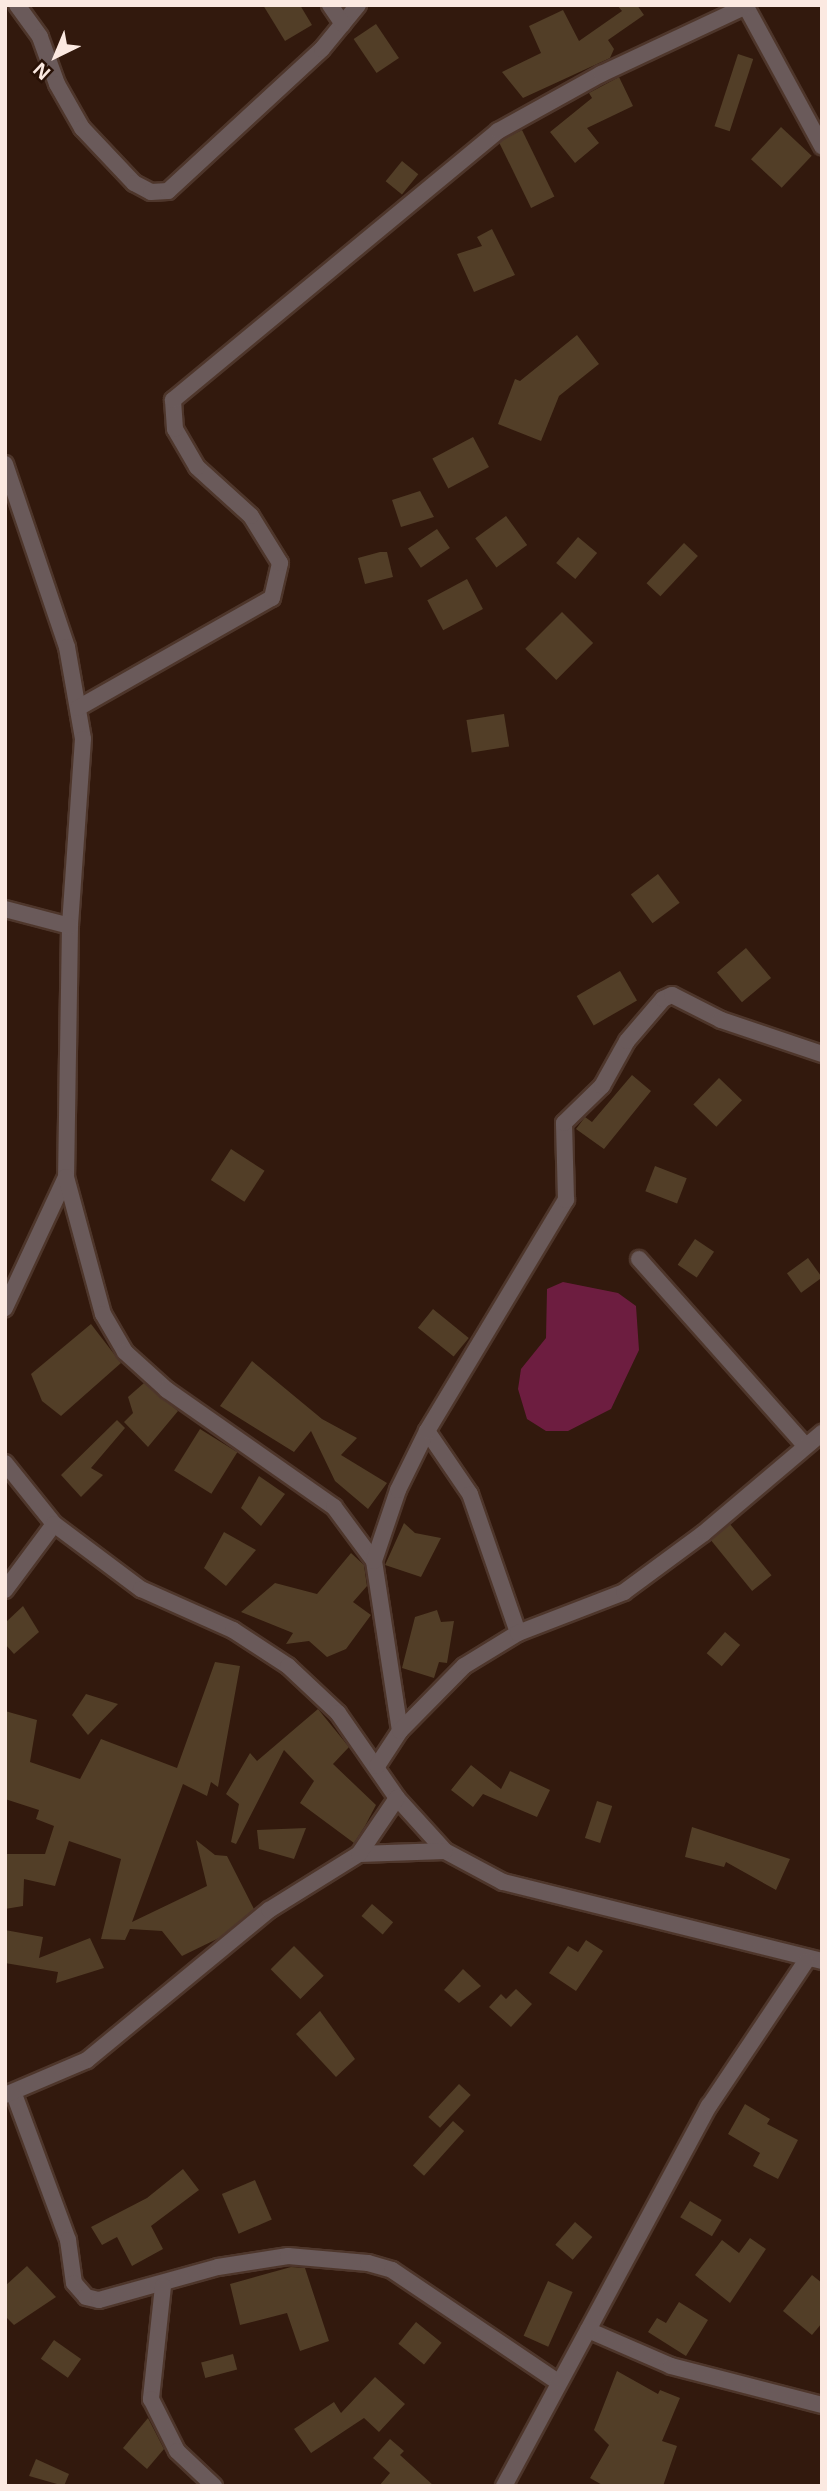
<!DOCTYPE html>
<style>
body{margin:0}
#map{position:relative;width:827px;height:2491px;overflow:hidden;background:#32190d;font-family:"Noto Sans",sans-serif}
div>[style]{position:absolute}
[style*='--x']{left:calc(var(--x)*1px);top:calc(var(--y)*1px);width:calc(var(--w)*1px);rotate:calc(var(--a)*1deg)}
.water>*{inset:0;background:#6d1d40}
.building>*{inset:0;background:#523e27;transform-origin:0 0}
.roads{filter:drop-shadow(2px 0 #4e362b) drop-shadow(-2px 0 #4e362b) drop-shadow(0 2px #4e362b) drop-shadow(0 -2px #4e362b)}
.street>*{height:16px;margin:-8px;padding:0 8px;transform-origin:8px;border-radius:8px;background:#6a5a5a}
span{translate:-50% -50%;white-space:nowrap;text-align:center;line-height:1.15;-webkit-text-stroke:7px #271005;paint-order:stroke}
.frame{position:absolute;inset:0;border:7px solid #fbe9e1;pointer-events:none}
.north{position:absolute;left:21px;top:21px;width:70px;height:70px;-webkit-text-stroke:5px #271005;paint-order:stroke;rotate:223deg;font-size:19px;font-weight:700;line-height:28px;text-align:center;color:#fbe9e1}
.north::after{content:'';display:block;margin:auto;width:24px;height:32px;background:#fbe9e1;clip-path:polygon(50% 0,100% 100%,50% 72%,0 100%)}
</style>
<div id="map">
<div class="water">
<div style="clip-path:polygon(563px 1282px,618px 1293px,636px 1306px,639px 1350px,611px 1409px,568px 1431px,546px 1431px,527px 1419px,518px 1389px,521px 1369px,546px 1338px,547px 1289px)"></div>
</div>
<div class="building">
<div style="clip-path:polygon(263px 5px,300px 5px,312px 25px,285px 41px)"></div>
<div style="clip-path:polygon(617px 5px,637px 5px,644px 15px,608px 40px,614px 49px,610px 58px,523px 98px,502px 72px,541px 53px,529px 26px,563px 10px,579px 41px,622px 11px)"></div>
<div style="left:376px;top:24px;width:41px;height:27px;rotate:56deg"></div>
<div style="left:738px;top:54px;width:16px;height:76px;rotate:18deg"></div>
<div style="clip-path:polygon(619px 77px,633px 106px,587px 128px,599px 143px,575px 163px,550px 132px,592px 98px,589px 93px)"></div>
<div style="left:781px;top:127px;width:42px;height:44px;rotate:43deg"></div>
<div style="left:522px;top:130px;width:74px;height:26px;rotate:64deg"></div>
<div style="left:402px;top:161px;width:21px;height:26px;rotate:39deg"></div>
<div style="clip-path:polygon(492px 229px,515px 275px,474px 292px,457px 254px,482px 246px,477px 237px)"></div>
<div style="clip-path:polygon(577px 335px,599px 364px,559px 396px,541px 441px,498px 424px,515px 379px,520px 381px)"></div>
<div style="left:473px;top:437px;width:34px;height:46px;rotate:62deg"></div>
<div style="clip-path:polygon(420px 491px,434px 517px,401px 527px,392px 500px)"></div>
<div style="left:506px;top:516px;width:36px;height:38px;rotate:54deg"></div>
<div style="left:437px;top:529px;width:23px;height:35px;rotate:56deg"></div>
<div style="left:578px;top:537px;width:25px;height:34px;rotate:40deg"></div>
<div style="left:684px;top:543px;width:19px;height:55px;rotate:43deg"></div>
<div style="clip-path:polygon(380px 552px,387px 552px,393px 577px,365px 584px,358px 558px)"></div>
<div style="left:467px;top:579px;width:34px;height:45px;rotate:62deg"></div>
<div style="left:562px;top:612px;width:44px;height:52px;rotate:45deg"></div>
<div style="left:504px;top:714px;width:33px;height:38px;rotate:81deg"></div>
<div style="left:658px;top:874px;width:36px;height:34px;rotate:53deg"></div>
<div style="left:746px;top:948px;width:39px;height:38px;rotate:50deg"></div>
<div style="left:620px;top:971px;width:34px;height:50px;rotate:60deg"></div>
<div style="clip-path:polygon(632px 1075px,651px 1091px,604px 1149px,576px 1129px,585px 1117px,592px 1122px)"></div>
<div style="left:719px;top:1078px;width:32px;height:37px;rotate:44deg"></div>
<div style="left:231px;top:1149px;width:40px;height:37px;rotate:33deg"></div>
<div style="left:655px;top:1166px;width:34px;height:27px;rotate:21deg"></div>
<div style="left:695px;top:1239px;width:23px;height:31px;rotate:34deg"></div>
<div style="left:808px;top:1258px;width:24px;height:26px;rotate:54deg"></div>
<div style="left:433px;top:1309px;width:46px;height:24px;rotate:39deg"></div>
<div style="clip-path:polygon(91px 1324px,121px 1363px,61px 1416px,42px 1401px,31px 1374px)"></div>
<div style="clip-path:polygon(252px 1361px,322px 1419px,357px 1438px,341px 1455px,387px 1483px,368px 1509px,335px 1481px,311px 1431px,294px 1452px,220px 1406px)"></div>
<div style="clip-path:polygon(144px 1383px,178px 1411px,148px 1447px,124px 1422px,133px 1413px,128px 1397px)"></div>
<div style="clip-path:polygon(117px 1420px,125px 1428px,91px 1468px,103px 1475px,81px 1497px,61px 1475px)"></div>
<div style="left:200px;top:1429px;width:44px;height:49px;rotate:32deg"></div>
<div style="clip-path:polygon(259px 1476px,285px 1494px,261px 1526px,241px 1508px)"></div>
<div style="clip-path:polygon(404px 1523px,415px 1533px,441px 1538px,421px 1577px,385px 1565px)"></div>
<div style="left:730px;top:1524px;width:66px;height:25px;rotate:51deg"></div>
<div style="clip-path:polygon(224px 1532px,256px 1550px,226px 1586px,204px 1568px)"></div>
<div style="clip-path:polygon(351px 1553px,364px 1565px,367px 1586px,353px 1602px,371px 1615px,346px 1649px,327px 1657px,309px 1641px,286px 1644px,293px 1633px,241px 1612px,275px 1583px,317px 1594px)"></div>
<div style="clip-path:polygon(23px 1606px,39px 1632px,14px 1654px,5px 1644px,5px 1623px)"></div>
<div style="clip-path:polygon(437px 1610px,441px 1622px,454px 1621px,447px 1663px,439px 1662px,434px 1678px,402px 1668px,415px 1617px)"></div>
<div style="left:725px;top:1632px;width:20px;height:28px;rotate:41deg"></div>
<div style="clip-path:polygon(215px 1662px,240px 1666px,218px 1787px,211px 1782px,207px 1796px,183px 1784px,132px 1922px,207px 1886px,196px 1840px,215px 1855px,227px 1856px,254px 1909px,219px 1938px,182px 1956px,162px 1931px,130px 1929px,125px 1940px,101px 1939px,121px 1859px,69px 1841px,55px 1886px,24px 1879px,23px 1906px,5px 1909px,5px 1854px,45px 1854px,54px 1826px,36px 1819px,39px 1810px,5px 1799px,5px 1711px,37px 1720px,30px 1762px,80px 1779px,101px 1739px,177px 1768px)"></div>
<div style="clip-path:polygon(86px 1694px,118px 1704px,88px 1735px,72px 1715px)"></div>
<div style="clip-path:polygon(318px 1709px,349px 1747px,333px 1764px,376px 1805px,365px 1826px,354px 1843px,300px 1803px,314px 1781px,284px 1750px,236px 1844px,231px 1842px,239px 1804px,226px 1794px,250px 1753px,257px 1761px)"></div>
<div style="clip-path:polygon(471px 1765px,501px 1789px,510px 1771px,550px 1790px,537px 1817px,483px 1794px,473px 1807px,451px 1790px)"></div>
<div style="left:597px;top:1801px;width:16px;height:39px;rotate:18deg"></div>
<div style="clip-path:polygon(692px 1827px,790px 1859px,776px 1890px,726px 1862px,724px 1867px,685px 1857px)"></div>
<div style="clip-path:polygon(306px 1828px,294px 1859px,259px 1849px,257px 1830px)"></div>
<div style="left:372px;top:1904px;width:28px;height:16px;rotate:41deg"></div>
<div style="clip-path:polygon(5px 1930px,43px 1937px,39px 1958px,90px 1938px,104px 1968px,56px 1983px,58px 1972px,5px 1963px)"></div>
<div style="clip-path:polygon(586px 1940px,603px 1951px,576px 1991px,549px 1973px,568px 1946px,578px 1952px)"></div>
<div style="left:294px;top:1946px;width:42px;height:33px;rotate:45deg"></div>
<div style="clip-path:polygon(463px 1969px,481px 1986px,459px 2003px,444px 1990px)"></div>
<div style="clip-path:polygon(516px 1989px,532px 2004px,511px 2027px,489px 2007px,501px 1994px,506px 1999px)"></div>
<div style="clip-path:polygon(320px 2011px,355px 2059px,336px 2077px,296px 2034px)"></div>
<div style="left:459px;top:2084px;width:16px;height:45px;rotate:43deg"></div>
<div style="clip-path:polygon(745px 2104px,770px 2119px,767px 2124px,798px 2140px,778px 2179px,753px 2166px,760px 2153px,728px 2134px)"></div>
<div style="left:453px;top:2121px;width:15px;height:60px;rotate:42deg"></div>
<div style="clip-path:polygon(183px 2169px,199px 2190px,151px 2226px,163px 2249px,132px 2266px,117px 2237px,102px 2245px,91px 2227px,147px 2198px)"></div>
<div style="left:255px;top:2180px;width:43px;height:36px;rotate:67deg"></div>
<div style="left:690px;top:2201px;width:37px;height:19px;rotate:31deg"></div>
<div style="left:575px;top:2222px;width:23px;height:30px;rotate:41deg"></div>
<div style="clip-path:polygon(750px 2238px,766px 2249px,730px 2303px,695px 2275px,722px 2240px,739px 2253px)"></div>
<div style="clip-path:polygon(27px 2266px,56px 2297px,14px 2325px,5px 2316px,5px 2286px)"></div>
<div style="clip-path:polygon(291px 2267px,305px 2268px,329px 2341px,300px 2351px,287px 2313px,240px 2325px,230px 2284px)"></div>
<div style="clip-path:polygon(812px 2275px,822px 2283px,822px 2323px,812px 2335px,783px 2311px)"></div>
<div style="left:548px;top:2281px;width:27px;height:60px;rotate:24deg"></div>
<div style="clip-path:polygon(679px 2302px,708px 2320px,686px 2356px,648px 2332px,657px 2318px,666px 2323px)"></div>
<div style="left:416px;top:2322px;width:33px;height:28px;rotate:39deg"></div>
<div style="left:54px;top:2340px;width:33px;height:23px;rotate:35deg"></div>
<div style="left:233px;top:2354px;width:16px;height:33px;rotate:75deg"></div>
<div style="clip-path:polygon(617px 2371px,658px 2394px,660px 2390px,680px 2398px,662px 2441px,677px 2446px,663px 2486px,604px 2486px,590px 2478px,609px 2445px,594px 2430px)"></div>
<div style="clip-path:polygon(375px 2377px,405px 2404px,379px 2432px,364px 2418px,311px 2453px,294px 2429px,334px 2402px,341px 2413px)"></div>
<div style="clip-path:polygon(148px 2418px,164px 2449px,147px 2469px,123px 2448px)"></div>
<div style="clip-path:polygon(390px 2439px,404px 2451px,400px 2455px,434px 2486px,379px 2486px,390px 2473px,373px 2458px)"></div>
<div style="clip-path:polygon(36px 2459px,69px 2474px,64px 2486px,29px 2476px)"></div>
</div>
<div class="roads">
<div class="street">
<div style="--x:17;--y:5;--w:39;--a:54"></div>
<div style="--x:40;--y:37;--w:50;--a:70.1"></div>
<div style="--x:57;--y:84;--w:51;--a:60.4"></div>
<div style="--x:82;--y:128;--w:76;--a:46.6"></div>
<div style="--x:134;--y:183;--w:19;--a:28"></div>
<div style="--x:151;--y:192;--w:17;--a:-3"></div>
<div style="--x:168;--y:191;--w:209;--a:-42.7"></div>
<div style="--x:322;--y:49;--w:57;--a:-50.7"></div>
<div style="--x:330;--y:5;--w:23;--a:56"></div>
<div style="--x:745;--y:5;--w:161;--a:61.4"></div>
<div style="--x:5;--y:464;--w:193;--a:71.3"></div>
<div style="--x:67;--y:647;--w:93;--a:80.1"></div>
<div style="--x:83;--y:739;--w:187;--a:94"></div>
<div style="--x:70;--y:926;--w:251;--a:90.9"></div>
<div style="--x:66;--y:1177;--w:145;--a:115"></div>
<div style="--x:78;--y:708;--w:223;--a:-29.6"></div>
<div style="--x:272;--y:598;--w:36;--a:-77"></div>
<div style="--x:280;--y:563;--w:55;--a:-121.7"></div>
<div style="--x:251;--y:516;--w:73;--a:-137.8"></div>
<div style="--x:197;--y:467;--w:44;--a:-120.1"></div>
<div style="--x:175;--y:429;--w:29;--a:-94"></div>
<div style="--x:173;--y:400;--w:422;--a:-39.6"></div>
<div style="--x:498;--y:131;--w:118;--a:-29"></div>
<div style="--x:601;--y:74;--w:160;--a:-25.1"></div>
<div style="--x:5;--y:909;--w:67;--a:14.7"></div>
<div style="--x:66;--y:1177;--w:142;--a:74.9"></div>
<div style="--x:103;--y:1314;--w:44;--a:59.9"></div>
<div style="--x:125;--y:1352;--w:57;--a:42.1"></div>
<div style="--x:167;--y:1390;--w:204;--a:35"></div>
<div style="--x:334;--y:1507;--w:67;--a:53.5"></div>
<div style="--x:374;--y:1561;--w:172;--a:81.3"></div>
<div style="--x:639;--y:1259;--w:249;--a:48.3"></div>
<div style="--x:427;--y:1431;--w:76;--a:55.7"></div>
<div style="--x:470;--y:1494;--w:147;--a:70.9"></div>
<div style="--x:5;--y:1463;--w:78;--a:51.2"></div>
<div style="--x:54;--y:1524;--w:109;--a:36.8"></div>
<div style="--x:141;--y:1589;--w:101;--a:24"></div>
<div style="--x:233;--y:1630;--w:66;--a:33.2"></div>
<div style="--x:288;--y:1666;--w:69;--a:43.2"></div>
<div style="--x:338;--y:1713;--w:103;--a:55.2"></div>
<div style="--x:397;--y:1798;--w:72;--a:47.8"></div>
<div style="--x:445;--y:1851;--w:66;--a:28.1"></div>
<div style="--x:503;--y:1882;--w:329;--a:13.9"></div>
<div style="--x:374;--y:1561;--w:75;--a:-71.3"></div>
<div style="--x:398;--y:1490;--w:66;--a:-63.8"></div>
<div style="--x:427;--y:1431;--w:270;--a:-59"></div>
<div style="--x:566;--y:1200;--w:77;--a:-91.5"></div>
<div style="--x:564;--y:1123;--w:53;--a:-44.2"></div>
<div style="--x:602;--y:1086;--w:51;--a:-60.9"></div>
<div style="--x:627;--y:1041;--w:55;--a:-49.4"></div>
<div style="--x:663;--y:999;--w:10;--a:-24"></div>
<div style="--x:672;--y:995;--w:55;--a:27"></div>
<div style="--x:721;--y:1020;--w:107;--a:18.6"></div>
<div style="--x:5;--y:1590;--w:82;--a:-53.4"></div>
<div style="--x:377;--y:1766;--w:42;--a:-56.7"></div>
<div style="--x:400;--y:1731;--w:91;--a:-45.4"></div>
<div style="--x:464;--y:1666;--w:63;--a:-31.4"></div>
<div style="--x:518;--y:1633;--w:114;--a:-21.1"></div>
<div style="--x:624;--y:1592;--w:99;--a:-36.4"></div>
<div style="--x:704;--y:1533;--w:155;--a:-40.3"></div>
<div style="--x:359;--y:1854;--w:86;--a:-2"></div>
<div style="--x:14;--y:2094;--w:156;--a:69.7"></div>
<div style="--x:68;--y:2240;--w:43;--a:82.1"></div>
<div style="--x:74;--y:2283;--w:18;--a:49"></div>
<div style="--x:86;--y:2297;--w:13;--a:13"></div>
<div style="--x:99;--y:2300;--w:123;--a:-15.5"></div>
<div style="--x:218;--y:2267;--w:71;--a:-8.9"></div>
<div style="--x:288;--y:2256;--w:80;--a:5"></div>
<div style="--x:368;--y:2263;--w:25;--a:16"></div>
<div style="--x:392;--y:2270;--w:200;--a:34"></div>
<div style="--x:5;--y:2095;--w:89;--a:-23.1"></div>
<div style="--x:87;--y:2060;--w:236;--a:-39.5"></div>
<div style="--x:269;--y:1910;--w:106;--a:-31.9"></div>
<div style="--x:359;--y:1854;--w:68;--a:-55.8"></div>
<div style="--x:163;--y:2286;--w:114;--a:96.1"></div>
<div style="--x:151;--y:2399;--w:58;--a:63.4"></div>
<div style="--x:177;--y:2451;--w:51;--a:43.4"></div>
<div style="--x:588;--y:2330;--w:90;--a:23.4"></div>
<div style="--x:671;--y:2366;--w:156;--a:14.5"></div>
<div style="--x:504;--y:2486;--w:432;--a:-61.7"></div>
<div style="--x:709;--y:2106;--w:174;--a:-56.2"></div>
</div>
</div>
<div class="frame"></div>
<div class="north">N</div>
</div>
